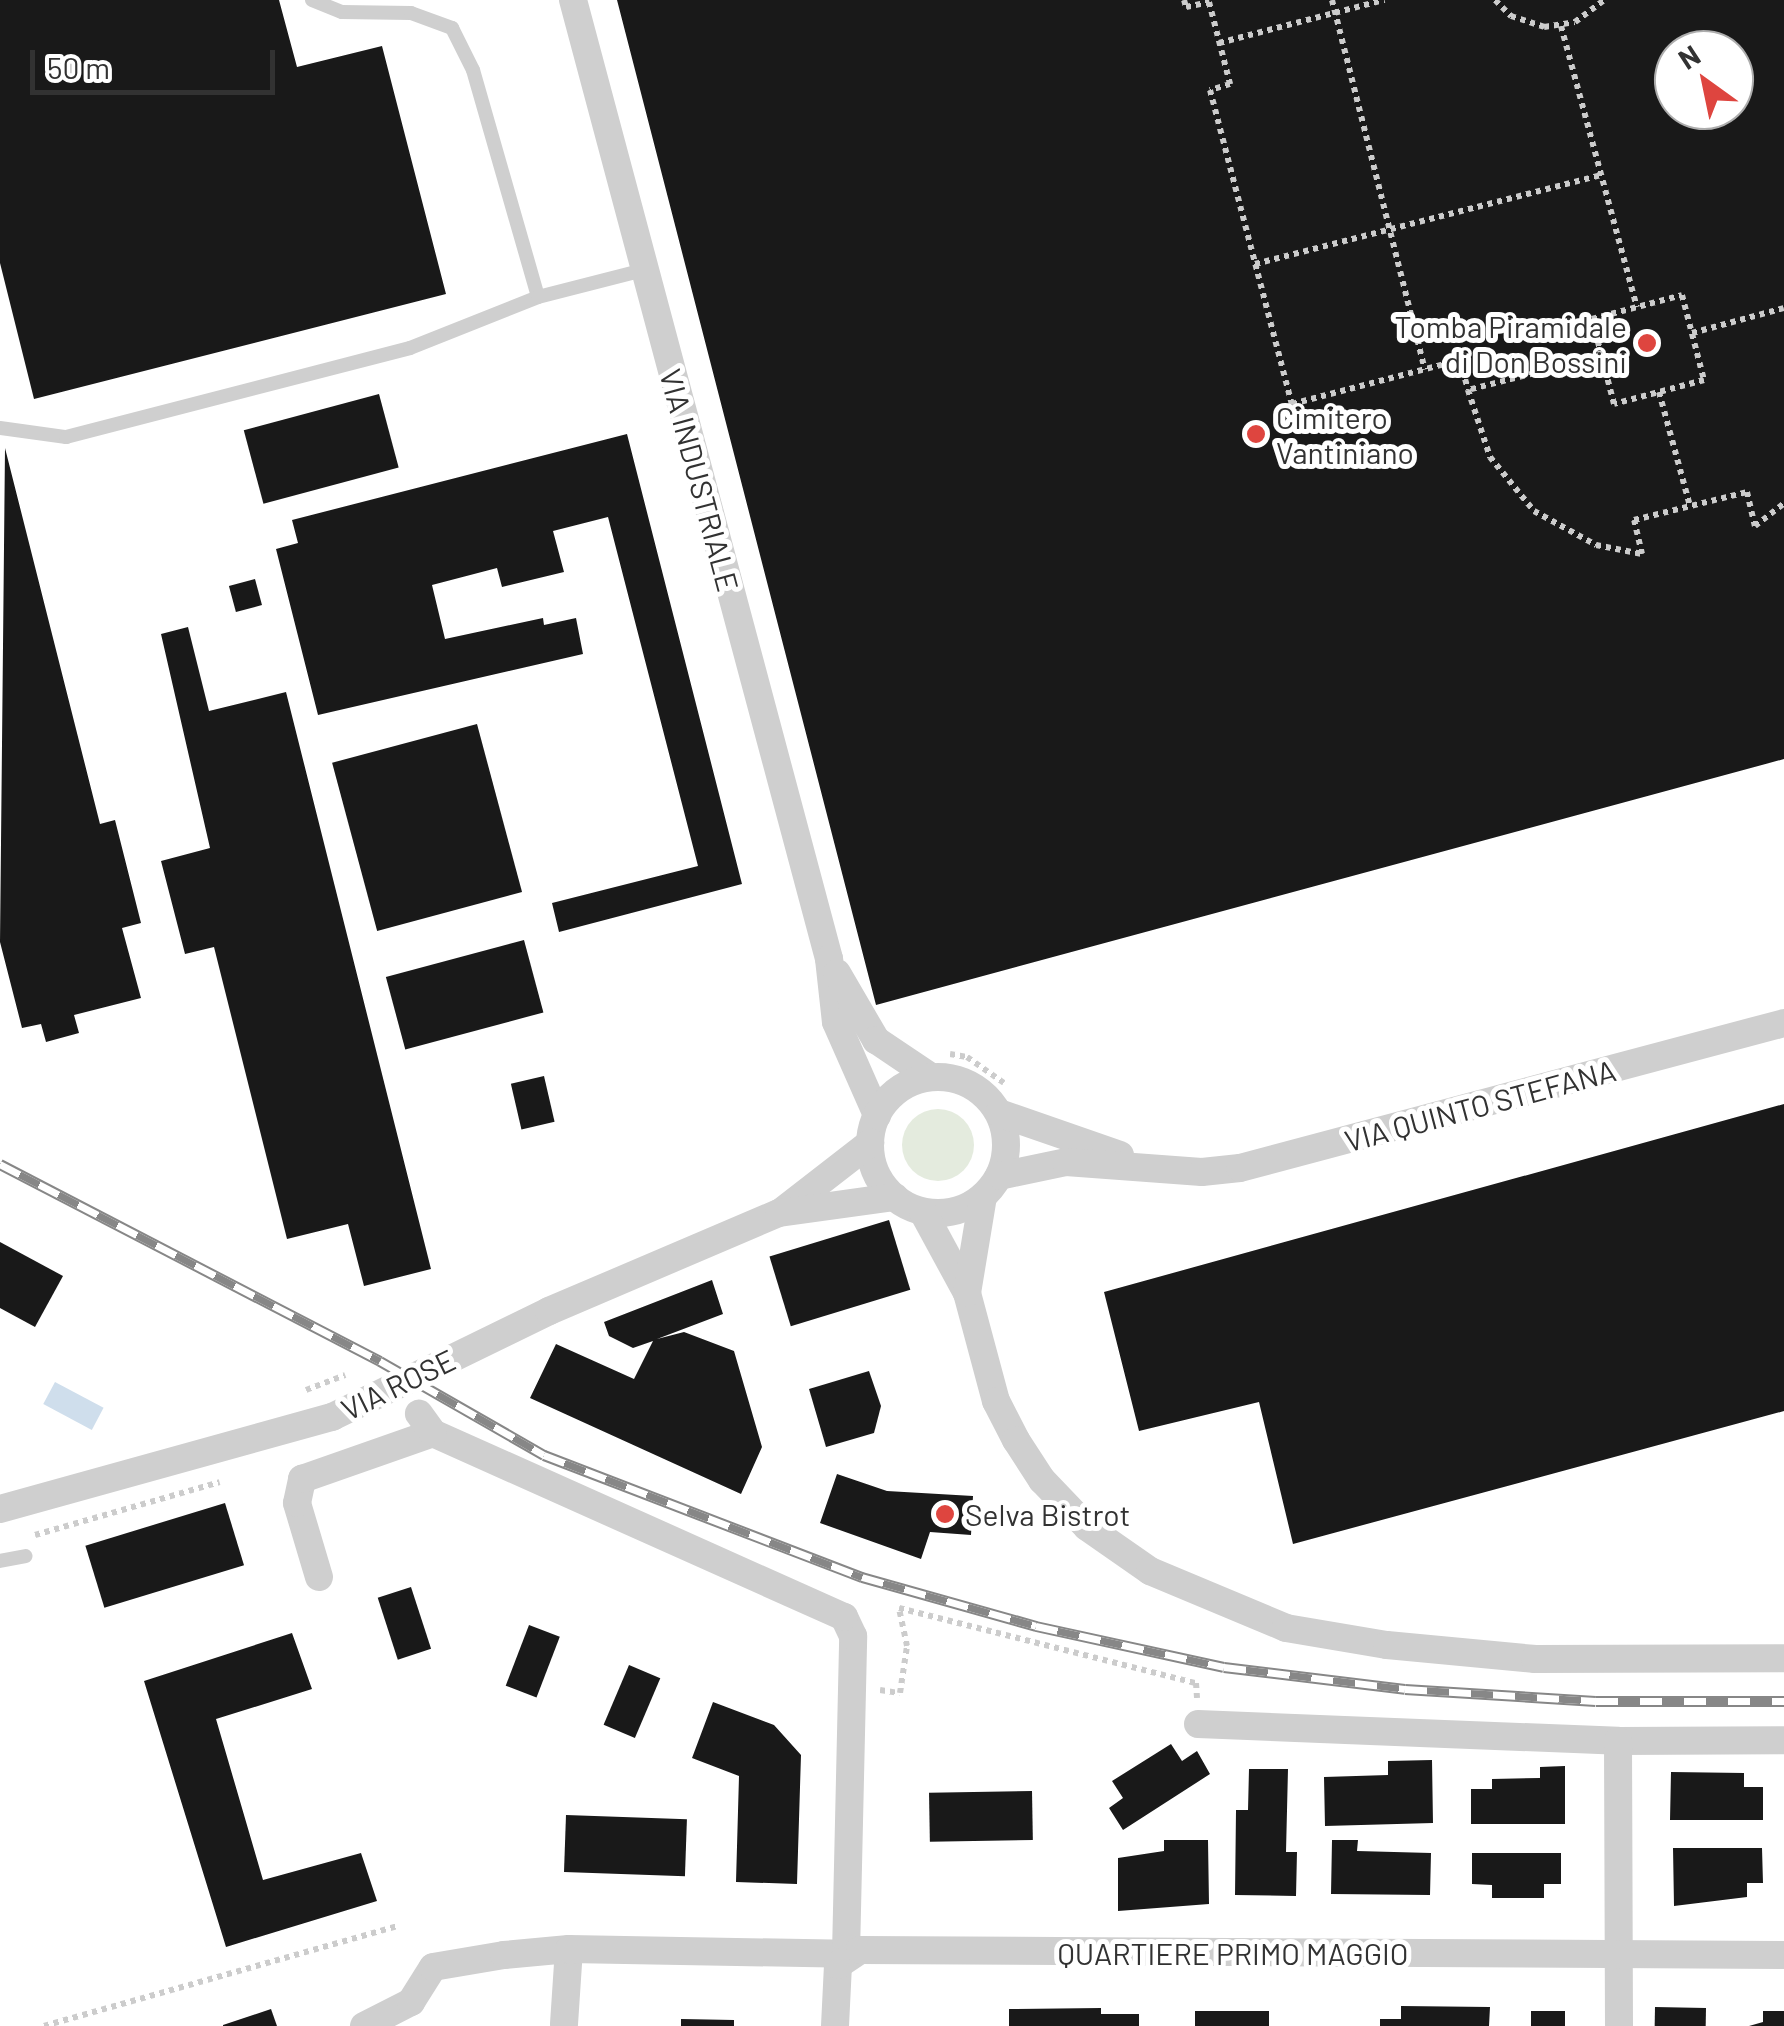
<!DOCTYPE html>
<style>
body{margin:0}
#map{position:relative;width:1784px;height:2026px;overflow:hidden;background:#fff;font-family:Barlow,sans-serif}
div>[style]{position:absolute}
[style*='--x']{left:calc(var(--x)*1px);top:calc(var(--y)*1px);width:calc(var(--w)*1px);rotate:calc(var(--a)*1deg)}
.green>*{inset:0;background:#e4ebde}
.round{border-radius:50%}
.water>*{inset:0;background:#cfdeec;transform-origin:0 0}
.building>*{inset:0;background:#191919;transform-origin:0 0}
.path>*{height:6px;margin-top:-3px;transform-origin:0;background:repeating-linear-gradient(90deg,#ccc 0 5px,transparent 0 10px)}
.service>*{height:14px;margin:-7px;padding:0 7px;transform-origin:7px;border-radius:7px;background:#cfcfcf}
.minor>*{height:28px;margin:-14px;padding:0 14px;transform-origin:14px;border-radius:14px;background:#cfcfcf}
.minor>.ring{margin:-14px;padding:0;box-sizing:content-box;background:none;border:28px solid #cfcfcf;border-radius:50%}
.rail>*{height:11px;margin-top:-5.5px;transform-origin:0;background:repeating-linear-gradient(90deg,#fff 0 22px,#878787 0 44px);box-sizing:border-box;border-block:2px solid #878787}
.dots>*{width:28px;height:28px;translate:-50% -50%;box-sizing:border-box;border:5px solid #fff;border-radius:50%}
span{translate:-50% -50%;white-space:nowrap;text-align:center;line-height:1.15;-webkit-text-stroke:10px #fff;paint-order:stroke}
.poi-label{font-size:30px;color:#323232}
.right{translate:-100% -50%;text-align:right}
.left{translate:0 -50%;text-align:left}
.street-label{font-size:30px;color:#323232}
.north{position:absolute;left:1654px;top:30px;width:100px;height:100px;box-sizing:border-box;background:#fff;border:2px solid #adadad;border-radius:50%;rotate:327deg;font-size:28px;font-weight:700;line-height:40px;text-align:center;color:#323232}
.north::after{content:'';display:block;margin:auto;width:35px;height:45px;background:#de453f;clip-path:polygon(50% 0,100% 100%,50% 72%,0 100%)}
.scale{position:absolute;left:30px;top:50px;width:245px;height:45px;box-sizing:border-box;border:5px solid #323232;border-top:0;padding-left:12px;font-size:30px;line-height:35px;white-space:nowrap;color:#323232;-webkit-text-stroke:8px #fff;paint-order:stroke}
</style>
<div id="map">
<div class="green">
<div class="round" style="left:902px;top:1109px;width:72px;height:72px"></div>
</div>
<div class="water">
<div style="left:55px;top:1382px;width:55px;height:25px;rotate:28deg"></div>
</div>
<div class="building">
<div style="clip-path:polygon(0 0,279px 0,297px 67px,382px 46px,446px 294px,34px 399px,0 263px)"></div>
<div style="clip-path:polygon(evenodd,617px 0,1784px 0,1784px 759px,876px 1005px,617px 0,1674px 50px,1734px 50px,1734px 110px,1674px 110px,1674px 50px)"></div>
<div style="left:379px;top:394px;width:76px;height:140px;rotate:75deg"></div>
<div style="clip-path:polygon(627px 434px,742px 884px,559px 932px,552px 903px,698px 866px,608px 517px,553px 531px,564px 572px,502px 587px,497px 568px,432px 585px,445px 639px,543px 618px,544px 625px,576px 618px,583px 654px,318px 715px,276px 549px,298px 543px,292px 520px)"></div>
<div style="clip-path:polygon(5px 448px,100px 824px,115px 820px,141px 923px,122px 928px,141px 998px,74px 1015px,79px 1033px,46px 1042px,41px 1024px,22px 1028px,0 942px)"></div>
<div style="left:255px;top:579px;width:27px;height:27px;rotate:75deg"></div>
<div style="clip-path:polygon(188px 627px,209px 711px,286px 692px,431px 1269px,364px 1286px,348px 1224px,287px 1239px,214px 947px,185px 954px,161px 861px,210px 848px,161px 634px)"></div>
<div style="left:477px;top:724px;width:174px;height:150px;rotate:75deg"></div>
<div style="left:524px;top:940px;width:75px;height:143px;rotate:75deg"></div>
<div style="left:544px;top:1076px;width:47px;height:34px;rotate:77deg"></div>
<div style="clip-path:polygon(1784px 1104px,1784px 1411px,1293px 1544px,1259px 1402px,1139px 1431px,1104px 1292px)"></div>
<div style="left:889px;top:1220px;width:73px;height:125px;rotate:73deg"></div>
<div style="clip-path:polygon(0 1242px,63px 1276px,35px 1327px,0 1308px)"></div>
<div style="clip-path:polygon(712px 1280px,723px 1314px,657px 1339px,684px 1332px,734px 1351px,762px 1447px,741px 1494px,530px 1398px,556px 1344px,634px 1379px,653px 1341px,633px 1348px,609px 1336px,604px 1322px)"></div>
<div style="clip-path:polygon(869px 1371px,881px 1406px,874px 1433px,826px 1447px,809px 1389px)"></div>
<div style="clip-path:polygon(837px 1474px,887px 1491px,973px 1496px,971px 1535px,930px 1532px,921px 1559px,820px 1523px)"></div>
<div style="left:225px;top:1503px;width:65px;height:146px;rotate:73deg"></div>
<div style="left:411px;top:1587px;width:65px;height:35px;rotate:72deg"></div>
<div style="left:529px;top:1625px;width:33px;height:65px;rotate:21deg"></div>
<div style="clip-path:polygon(292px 1633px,312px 1689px,216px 1719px,263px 1880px,361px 1853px,377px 1901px,226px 1947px,144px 1681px)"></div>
<div style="left:629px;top:1665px;width:34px;height:65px;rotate:23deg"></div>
<div style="clip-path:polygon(713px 1702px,774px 1725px,801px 1755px,797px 1884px,736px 1882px,739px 1776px,692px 1758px)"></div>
<div style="clip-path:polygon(1171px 1744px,1182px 1761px,1197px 1751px,1210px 1774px,1123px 1830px,1109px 1808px,1123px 1798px,1112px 1781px)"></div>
<div style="clip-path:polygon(1432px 1760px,1433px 1823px,1325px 1826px,1324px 1777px,1388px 1775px,1388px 1761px)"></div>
<div style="clip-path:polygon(1565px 1766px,1565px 1824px,1471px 1824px,1471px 1789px,1492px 1789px,1492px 1779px,1540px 1778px,1540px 1767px)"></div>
<div style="clip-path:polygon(1249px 1769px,1288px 1769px,1286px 1852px,1297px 1852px,1296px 1896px,1235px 1895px,1236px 1810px,1248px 1810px)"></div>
<div style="clip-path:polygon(1671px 1772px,1744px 1773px,1744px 1787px,1763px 1787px,1763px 1820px,1670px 1820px)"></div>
<div style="left:1032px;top:1791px;width:49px;height:103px;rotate:89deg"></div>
<div style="left:566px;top:1815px;width:121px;height:57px;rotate:2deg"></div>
<div style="clip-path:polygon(1164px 1840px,1208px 1840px,1209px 1904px,1118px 1911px,1118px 1858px,1164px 1851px)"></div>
<div style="clip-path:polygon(1332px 1840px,1358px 1840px,1357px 1851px,1431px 1853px,1430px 1895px,1331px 1894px)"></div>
<div style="clip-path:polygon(1673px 1848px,1762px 1848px,1763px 1883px,1747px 1883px,1747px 1897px,1674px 1906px)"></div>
<div style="clip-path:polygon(1472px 1853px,1561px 1853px,1561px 1884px,1544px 1884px,1544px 1898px,1492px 1898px,1492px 1885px,1472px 1884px)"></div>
<div style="clip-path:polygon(1401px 2006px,1490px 2007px,1489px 2026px,1380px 2026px,1380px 2019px,1401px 2019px)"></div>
<div style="left:1655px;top:2007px;width:51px;height:19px;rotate:1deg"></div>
<div style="clip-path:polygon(1101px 2008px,1101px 2014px,1139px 2014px,1139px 2026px,1009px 2026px,1009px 2009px)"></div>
<div style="clip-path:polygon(271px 2009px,277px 2026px,223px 2026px,223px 2025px)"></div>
<div style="left:1269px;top:2011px;width:15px;height:74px;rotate:90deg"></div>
<div style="left:1531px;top:2011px;width:34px;height:15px"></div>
<div style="clip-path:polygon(1763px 2011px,1784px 2011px,1784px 2026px,1749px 2026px,1763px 2022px)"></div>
<div style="clip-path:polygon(681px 2019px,734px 2020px,734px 2026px,681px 2026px)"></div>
</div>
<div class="path">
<div style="--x:1184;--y:0;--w:7;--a:74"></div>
<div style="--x:1186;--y:7;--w:24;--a:-12"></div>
<div style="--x:1209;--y:2;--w:85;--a:75.6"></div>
<div style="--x:1230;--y:84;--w:21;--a:163"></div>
<div style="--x:1210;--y:90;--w:325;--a:75.4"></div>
<div style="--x:1292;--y:404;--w:174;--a:-14.7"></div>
<div style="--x:1460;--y:360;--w:31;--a:75"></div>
<div style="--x:1332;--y:0;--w:381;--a:75.9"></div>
<div style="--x:1495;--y:0;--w:23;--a:45"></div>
<div style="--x:1511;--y:16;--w:35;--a:18"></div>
<div style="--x:1544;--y:27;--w:31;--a:-9"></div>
<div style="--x:1575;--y:22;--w:36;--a:-37"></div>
<div style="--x:1561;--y:26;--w:291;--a:74.9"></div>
<div style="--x:1219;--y:43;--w:171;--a:-14.6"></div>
<div style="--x:1255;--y:264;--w:357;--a:-14.4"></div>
<div style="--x:1682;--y:295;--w:88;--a:75.5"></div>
<div style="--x:1704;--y:380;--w:93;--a:165.1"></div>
<div style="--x:1614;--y:404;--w:88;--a:-104.5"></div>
<div style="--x:1592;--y:319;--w:93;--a:-14.9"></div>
<div style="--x:1692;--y:333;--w:95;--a:-15.2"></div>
<div style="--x:1602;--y:356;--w:138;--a:165.8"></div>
<div style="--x:1468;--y:390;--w:71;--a:71.8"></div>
<div style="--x:1490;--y:457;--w:70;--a:50.8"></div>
<div style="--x:1534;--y:511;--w:71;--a:28.7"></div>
<div style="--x:1596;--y:545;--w:47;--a:11.1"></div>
<div style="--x:1642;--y:554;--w:35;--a:-103"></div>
<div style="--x:1634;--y:520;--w:116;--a:-13.9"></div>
<div style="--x:1747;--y:492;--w:35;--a:77"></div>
<div style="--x:1755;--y:526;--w:37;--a:-38"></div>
<div style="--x:1659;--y:392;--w:118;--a:74.8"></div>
<div style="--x:950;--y:1054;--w:17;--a:10"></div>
<div style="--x:967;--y:1057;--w:45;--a:35.1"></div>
<div style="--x:306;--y:1390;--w:42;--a:-21"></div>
<div style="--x:35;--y:1535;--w:192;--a:-16"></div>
<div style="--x:880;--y:1690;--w:20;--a:9"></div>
<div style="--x:900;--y:1693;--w:48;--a:-81.5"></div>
<div style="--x:907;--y:1646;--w:39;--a:-102"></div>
<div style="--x:899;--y:1608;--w:306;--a:14.2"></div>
<div style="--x:1196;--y:1683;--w:15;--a:86"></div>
<div style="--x:44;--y:2026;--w:368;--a:-15.8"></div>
</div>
<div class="service">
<div style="--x:312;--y:0;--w:32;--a:22"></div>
<div style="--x:342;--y:12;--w:69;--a:0.8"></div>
<div style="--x:411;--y:13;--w:44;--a:20.1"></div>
<div style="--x:452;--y:28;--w:47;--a:63.4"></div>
<div style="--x:473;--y:70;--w:236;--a:74"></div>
<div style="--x:0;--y:428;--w:67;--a:7.8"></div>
<div style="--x:66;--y:437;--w:355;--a:-14.5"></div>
<div style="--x:410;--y:348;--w:138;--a:-21.7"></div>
<div style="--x:538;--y:297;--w:109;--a:-14.3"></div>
<div style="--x:0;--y:1561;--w:26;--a:-11"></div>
</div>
<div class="minor">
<div style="--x:573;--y:0;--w:993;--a:75.05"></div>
<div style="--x:829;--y:959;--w:63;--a:83.7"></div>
<div style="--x:836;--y:1022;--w:102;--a:66.2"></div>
<div style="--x:837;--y:973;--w:78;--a:59.8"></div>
<div style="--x:876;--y:1040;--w:66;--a:33.9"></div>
<div class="ring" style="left:870px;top:1077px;width:108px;height:108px"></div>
<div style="--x:999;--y:1113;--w:128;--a:19.1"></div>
<div style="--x:999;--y:1176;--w:68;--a:-11.8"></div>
<div style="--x:1066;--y:1162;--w:136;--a:4.2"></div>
<div style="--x:1202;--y:1172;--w:38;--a:-6"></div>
<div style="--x:1240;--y:1168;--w:563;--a:-14.92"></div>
<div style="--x:781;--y:1212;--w:113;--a:-37.8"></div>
<div style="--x:923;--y:1212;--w:92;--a:61.5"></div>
<div style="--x:967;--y:1293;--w:112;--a:75"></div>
<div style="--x:996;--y:1401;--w:44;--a:62.9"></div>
<div style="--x:1016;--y:1440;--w:48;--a:57"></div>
<div style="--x:1042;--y:1480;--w:65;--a:46.2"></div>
<div style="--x:1087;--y:1527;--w:77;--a:34.9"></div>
<div style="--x:1150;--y:1571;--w:147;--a:22.7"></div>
<div style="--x:1286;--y:1628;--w:102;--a:9.6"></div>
<div style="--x:1387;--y:1645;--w:149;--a:5.4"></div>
<div style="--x:1535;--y:1659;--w:249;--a:-0.2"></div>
<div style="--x:967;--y:1293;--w:98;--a:-80.6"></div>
<div style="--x:0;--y:1509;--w:345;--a:-15.5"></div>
<div style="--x:332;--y:1417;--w:242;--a:-26"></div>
<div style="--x:549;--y:1311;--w:250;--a:-23.1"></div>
<div style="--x:779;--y:1213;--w:117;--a:-7.9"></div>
<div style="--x:319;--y:1577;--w:77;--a:-106.6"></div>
<div style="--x:297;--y:1503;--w:25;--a:-78"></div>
<div style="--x:302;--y:1479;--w:139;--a:-19.3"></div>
<div style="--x:1198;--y:1724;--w:420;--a:2.3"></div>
<div style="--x:1618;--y:1741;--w:166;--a:-0.3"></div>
<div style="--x:1618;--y:1741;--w:285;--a:89.8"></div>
<div style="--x:564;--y:2024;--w:75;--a:-86.2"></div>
<div style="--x:364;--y:2026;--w:53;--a:-27.1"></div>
<div style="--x:411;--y:2002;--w:41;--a:-57.8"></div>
<div style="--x:433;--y:1967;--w:72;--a:-9.6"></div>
<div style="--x:504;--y:1955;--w:65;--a:-5.3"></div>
<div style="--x:569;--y:1949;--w:277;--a:1"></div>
<div style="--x:846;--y:1954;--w:318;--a:-88.7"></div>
<div style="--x:853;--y:1636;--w:21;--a:-115"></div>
<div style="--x:844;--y:1617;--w:450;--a:-155.9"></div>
<div style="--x:433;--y:1433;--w:24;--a:-126"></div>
<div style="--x:835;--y:2026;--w:61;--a:-87.2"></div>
<div style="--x:838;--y:1965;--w:27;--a:-34"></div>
<div style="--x:860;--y:1950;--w:924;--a:0.31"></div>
</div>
<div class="rail">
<div style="--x:0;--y:1164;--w:428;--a:27.4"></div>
<div style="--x:380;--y:1361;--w:189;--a:29.8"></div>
<div style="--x:544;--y:1455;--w:341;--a:21"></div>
<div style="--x:862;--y:1577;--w:181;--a:15.7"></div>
<div style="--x:1036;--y:1626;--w:192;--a:12.3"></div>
<div style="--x:1224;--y:1667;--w:182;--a:6.9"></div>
<div style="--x:1405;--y:1689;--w:191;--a:3.6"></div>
<div style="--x:1596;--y:1701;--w:188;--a:0"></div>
</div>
<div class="dots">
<div style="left:1647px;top:343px;background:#de453f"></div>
<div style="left:1256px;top:434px;background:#de453f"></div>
<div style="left:945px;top:1514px;background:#de453f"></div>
</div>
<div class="poi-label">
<span class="right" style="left:1627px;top:343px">Tomba Piramidale<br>di Don Bossini</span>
<span class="left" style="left:1276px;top:434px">Cimitero<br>Vantiniano</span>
<span class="left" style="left:965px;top:1514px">Selva Bistrot</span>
</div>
<div class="street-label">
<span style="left:700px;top:480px;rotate:75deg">VIA INDUSTRIALE</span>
<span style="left:1480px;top:1105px;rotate:-15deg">VIA QUINTO STEFANA</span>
<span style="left:398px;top:1384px;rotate:-26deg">VIA ROSE</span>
<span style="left:1233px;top:1953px">QUARTIERE PRIMO MAGGIO</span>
</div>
<div class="north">N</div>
<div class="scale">50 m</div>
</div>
